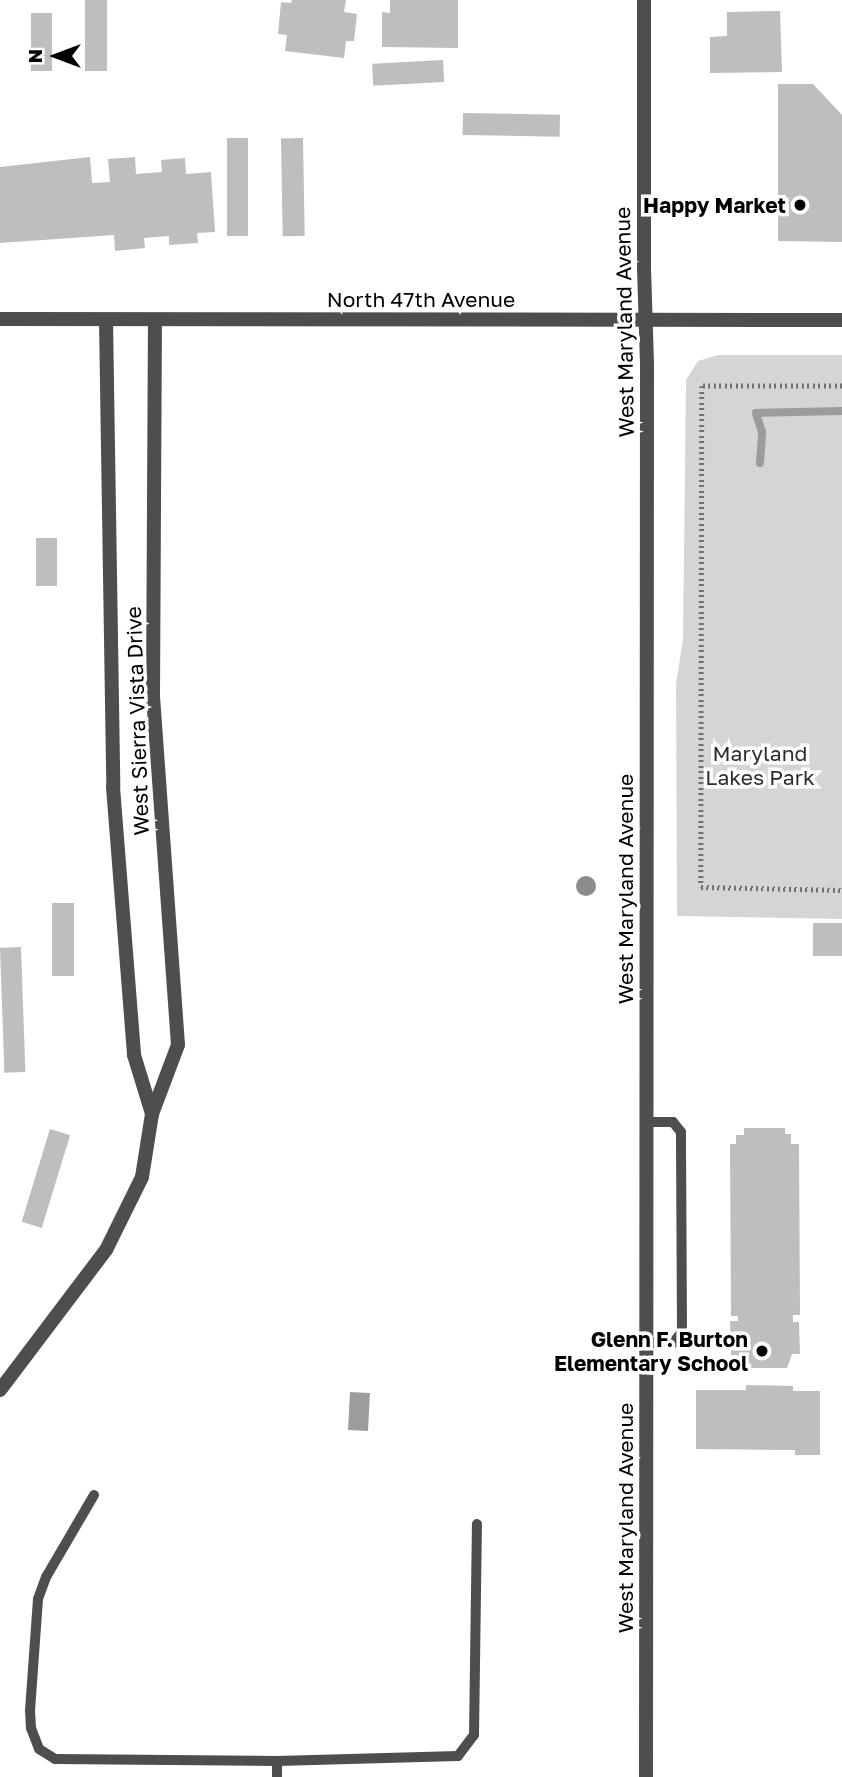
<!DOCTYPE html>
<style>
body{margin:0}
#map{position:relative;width:842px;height:1777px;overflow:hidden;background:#fff;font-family:"Golos Text",sans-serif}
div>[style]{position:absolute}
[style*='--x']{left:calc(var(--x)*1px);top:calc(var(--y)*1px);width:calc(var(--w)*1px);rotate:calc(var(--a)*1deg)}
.green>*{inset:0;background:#d5d5d5}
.water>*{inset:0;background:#9c9c9c;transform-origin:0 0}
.stream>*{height:8px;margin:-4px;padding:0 4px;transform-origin:4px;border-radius:4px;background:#9c9c9c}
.building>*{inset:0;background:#bebebe;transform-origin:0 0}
.path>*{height:4.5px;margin-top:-2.25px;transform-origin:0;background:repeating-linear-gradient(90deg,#707070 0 2px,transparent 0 5.5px)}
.service>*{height:10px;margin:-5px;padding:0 5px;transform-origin:5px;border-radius:5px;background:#4e4e4e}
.minor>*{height:14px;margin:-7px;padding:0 7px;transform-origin:7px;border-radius:7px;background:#4e4e4e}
.tertiary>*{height:14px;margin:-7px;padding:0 7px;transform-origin:7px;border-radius:7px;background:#4e4e4e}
.trees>*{width:20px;height:20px;margin:-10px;border-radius:50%;background:#8b8b8b}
.dots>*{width:19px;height:19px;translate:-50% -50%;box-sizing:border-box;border:4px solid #fff;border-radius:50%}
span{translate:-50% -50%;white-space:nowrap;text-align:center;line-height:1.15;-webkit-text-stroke:7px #fff;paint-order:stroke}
.poi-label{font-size:21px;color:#000;font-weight:700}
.right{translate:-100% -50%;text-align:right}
.street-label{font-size:21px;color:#000}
.park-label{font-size:21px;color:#2c2c2c}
.north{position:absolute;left:21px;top:21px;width:70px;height:70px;-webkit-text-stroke:5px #fff;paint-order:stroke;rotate:270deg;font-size:19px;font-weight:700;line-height:28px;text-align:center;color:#000}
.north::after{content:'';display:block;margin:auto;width:24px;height:32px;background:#000;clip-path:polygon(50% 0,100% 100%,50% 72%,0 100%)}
</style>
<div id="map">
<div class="green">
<div style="clip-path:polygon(718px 355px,842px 355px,842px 919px,677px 916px,676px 684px,683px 639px,686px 380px,698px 361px)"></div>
</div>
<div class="water">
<div style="left:350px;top:1392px;width:20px;height:38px;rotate:3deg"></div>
</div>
<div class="stream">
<div style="--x:760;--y:463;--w:31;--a:-86"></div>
<div style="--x:762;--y:432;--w:20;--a:-108"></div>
<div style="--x:756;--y:413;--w:86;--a:-1.3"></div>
</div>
<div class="building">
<div style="left:85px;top:0;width:22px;height:71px"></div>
<div style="clip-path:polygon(292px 0,346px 0,344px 12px,357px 14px,354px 41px,346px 41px,344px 58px,285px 51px,287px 35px,278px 34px,281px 2px,291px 3px)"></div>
<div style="clip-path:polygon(390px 0,458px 0,458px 48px,382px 47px,382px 12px,390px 13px)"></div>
<div style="clip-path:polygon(780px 11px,782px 72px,710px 73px,710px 37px,727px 36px,727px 12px)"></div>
<div style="left:31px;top:13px;width:21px;height:58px"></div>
<div style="left:443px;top:60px;width:22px;height:71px;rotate:87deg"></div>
<div style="clip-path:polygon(778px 84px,813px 84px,842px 115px,842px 242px,778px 241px)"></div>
<div style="left:463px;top:113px;width:97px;height:22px;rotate:1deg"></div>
<div style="left:227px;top:138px;width:21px;height:98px"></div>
<div style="left:303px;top:138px;width:98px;height:22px;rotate:89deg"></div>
<div style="clip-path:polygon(90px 157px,92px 183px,110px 182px,108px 159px,135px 157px,136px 174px,162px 172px,161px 160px,185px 158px,186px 174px,211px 172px,215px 232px,197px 233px,198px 243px,169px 245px,169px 236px,144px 238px,145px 248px,115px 251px,114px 235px,0 243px,0 167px)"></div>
<div style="left:36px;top:538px;width:21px;height:48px"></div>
<div style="left:74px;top:903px;width:73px;height:22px;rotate:90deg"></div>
<div style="left:813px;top:923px;width:29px;height:33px"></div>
<div style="left:21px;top:947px;width:125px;height:21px;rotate:88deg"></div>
<div style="clip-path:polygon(744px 1128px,785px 1128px,785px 1134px,791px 1134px,791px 1144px,799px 1144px,800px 1315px,793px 1315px,793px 1322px,799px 1322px,800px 1354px,792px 1354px,787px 1368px,746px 1368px,746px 1363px,737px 1363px,737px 1355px,731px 1355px,730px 1321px,738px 1321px,738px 1316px,731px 1316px,730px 1144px,736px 1144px,736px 1135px,744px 1135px)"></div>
<div style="left:50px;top:1129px;width:21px;height:97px;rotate:17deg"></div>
<div style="clip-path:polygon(746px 1385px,793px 1386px,793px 1391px,820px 1391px,820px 1455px,795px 1455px,795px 1450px,696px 1449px,696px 1390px,746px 1390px)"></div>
</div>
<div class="path">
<div style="--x:842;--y:386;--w:140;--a:180"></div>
<div style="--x:702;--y:386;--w:501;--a:90.11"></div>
<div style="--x:701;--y:887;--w:141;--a:1.2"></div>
</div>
<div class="service">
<div style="--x:646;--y:1343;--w:27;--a:0"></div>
<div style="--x:673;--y:1343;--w:14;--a:-51"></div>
<div style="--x:682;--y:1332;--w:200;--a:-90.3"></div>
<div style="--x:681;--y:1132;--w:13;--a:-129"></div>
<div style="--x:673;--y:1122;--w:26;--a:180"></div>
<div style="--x:94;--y:1495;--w:95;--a:120.3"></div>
<div style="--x:46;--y:1577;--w:23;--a:110"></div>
<div style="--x:38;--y:1599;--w:111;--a:94.1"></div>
<div style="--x:30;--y:1710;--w:18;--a:87"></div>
<div style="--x:31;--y:1728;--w:22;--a:69"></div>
<div style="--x:39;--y:1749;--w:19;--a:32"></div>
<div style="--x:55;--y:1759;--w:222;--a:0.5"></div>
<div style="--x:277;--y:1761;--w:16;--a:90"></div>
<div style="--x:277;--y:1761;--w:181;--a:-1.6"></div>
<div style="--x:458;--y:1756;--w:26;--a:-53"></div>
<div style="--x:474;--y:1735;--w:211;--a:-89.2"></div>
</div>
<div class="minor">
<div style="--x:106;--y:320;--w:467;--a:89.1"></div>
<div style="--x:113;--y:787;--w:269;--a:85.5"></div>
<div style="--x:134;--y:1055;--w:62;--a:73"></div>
<div style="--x:0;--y:1390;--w:176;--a:-52.9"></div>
<div style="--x:106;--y:1250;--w:81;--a:-63.7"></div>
<div style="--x:142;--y:1177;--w:64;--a:-81"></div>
<div style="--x:152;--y:1114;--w:74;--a:-69.4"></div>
<div style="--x:178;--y:1045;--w:350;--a:-94.1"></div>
<div style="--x:153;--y:696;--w:375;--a:-89.7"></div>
</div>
<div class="tertiary">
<div style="--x:644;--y:0;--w:268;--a:90"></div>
<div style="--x:644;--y:268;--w:97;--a:88.2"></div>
<div style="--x:647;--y:365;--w:1412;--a:90.04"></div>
<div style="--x:0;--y:319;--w:842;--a:0.07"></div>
</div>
<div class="trees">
<div style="left:586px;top:886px"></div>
</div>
<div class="dots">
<div style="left:800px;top:205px;background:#000"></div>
<div style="left:762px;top:1351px;background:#000"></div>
</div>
<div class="poi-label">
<span class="right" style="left:786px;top:205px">Happy Market</span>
<span class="right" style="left:748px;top:1351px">Glenn F. Burton<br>Elementary School</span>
</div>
<div class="street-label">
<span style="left:421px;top:299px">North 47th Avenue</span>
<span style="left:624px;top:322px;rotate:-91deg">West Maryland Avenue</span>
<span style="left:137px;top:721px;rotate:-92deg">West Sierra Vista Drive</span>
<span style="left:625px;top:889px;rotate:-90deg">West Maryland Avenue</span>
<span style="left:625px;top:1518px;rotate:-90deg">West Maryland Avenue</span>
</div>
<div class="park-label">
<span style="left:760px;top:765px">Maryland<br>Lakes Park</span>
</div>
<div class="north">N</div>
</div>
